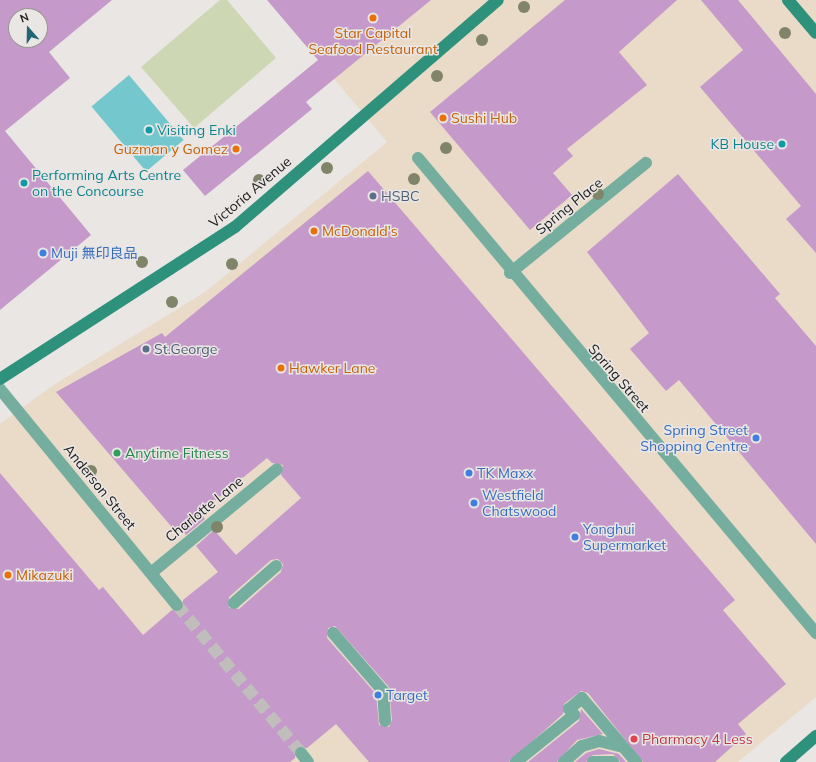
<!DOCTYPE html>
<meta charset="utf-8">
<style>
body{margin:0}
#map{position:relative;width:816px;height:762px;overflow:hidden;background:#eae6e4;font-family:Mulish,"Noto Sans SC",sans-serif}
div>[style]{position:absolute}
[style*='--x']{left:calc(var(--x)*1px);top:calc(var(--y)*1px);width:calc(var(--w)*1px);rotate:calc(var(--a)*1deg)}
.commercial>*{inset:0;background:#e9dbc8}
.green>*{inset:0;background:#cdd7b3}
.water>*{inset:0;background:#74c8cd;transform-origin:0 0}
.building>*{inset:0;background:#c59aca}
.street-tunnel>*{height:12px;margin-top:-6px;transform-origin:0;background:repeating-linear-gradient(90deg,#c1bdbc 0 12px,transparent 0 18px)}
.lane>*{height:12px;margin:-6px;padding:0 6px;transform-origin:6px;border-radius:6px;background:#75ae9f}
.street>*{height:12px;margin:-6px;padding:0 6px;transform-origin:6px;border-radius:6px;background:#75ae9f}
.secondary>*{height:12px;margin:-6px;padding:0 6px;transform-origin:6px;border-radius:6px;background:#2e917c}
.trees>*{width:12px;height:12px;margin:-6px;border-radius:50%;background:#808469}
.dots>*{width:11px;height:11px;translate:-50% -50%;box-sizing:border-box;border:2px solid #eae6e4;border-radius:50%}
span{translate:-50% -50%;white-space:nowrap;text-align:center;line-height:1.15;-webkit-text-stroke:3px #eae6e4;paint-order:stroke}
.food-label{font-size:14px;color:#c56008}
.left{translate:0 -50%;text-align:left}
.right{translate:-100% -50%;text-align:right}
.culture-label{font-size:14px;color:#0d838f}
.street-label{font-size:14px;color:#1c1b1a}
.service-label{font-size:14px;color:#4e5e75}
.shop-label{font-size:14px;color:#366cbe}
.leisure-label{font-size:14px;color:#27864d}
.health-label{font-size:14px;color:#be3a42}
.north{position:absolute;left:8px;top:8px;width:40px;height:40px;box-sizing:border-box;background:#eae6e4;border:1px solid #989593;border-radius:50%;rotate:340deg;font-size:11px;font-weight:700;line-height:16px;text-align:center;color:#1c1b1a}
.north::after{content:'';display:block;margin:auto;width:14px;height:18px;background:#1f6675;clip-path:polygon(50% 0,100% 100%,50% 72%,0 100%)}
</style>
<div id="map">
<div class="commercial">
<div style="clip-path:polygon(268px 0,816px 0,816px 697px,738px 762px,0 762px,0 424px,52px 386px,205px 292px,387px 142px)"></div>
</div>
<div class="green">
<div style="clip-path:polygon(220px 0,227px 0,276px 58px,194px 128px,141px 67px)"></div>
</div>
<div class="water">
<div style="left:129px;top:75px;width:85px;height:49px;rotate:50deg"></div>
</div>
<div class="building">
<div style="clip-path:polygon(evenodd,0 0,112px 0,49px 52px,70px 78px,5px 131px,91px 235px,0 310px,0 0,16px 16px,40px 16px,40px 40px,16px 40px,16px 16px)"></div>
<div style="clip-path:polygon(267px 0,431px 0,306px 102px,312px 109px,205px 196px,183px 170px,318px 60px)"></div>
<div style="clip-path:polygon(565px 0,677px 0,619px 52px,647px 85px,567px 149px,573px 156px,553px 173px,572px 195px,530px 230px,430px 112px)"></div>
<div style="clip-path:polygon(701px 0,738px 0,816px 94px,816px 253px,786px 219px,801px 206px,700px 87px,743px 50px)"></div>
<div style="clip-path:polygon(evenodd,368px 171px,735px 600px,723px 610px,786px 684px,738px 724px,746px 734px,715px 762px,643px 762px,588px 693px,581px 691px,564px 704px,563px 714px,509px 762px,369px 762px,336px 724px,307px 748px,296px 747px,295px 758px,290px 762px,0 762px,0 473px,99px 590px,103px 587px,143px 635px,172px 610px,182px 611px,183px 600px,218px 572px,196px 546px,214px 530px,236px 555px,301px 498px,281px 475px,283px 465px,272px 463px,267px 458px,200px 513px,205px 519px,186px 535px,181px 529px,176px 532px,56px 392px,162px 333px,165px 337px,368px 171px,278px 559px,283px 564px,281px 572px,239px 609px,229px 608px,229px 597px,271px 560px,278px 559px,368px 171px,335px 626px,389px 687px,392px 720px,389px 727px,379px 725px,376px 694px,327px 638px,328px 628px,335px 626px)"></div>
<div style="clip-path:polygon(678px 174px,780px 294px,775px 298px,816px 346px,816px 544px,679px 380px,666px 391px,630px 349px,649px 333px,587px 252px)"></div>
<div style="clip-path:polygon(581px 709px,603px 734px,577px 740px,557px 762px,528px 762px,579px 721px)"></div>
<div style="clip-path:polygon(599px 749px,619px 754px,626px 762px,620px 762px,613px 754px,593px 755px,586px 762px,575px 762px,586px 753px)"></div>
</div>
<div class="street-tunnel">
<div style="--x:177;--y:605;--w:193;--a:50"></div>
</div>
<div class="lane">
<div style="--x:510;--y:273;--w:175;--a:-39"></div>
<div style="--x:151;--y:573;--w:163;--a:-39.5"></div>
<div style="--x:234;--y:603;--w:56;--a:-41.4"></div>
<div style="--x:333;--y:633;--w:77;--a:49.2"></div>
<div style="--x:383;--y:691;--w:30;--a:86"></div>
<div style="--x:516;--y:762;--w:75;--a:-39"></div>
<div style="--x:574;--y:715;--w:8;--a:-130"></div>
<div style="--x:569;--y:709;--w:17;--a:-40"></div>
<div style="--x:582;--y:698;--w:84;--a:49.8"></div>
<div style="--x:564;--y:762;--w:24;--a:-42"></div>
<div style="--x:582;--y:746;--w:18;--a:-16"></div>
<div style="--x:599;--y:741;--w:25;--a:14"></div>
<div style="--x:593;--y:762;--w:20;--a:0"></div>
</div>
<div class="street">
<div style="--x:418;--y:158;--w:620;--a:50.04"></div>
<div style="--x:0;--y:389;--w:279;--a:50.7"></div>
<div style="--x:301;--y:753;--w:11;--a:52"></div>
</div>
<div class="secondary">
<div style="--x:788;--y:0;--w:43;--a:49.7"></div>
<div style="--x:0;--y:379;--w:280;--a:-32.9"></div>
<div style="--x:235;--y:227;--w:347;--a:-40.8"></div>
<div style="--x:786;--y:762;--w:40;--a:-41"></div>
</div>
<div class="trees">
<div style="left:524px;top:7px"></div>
<div style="left:785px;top:33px"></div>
<div style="left:482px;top:40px"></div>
<div style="left:437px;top:76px"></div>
<div style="left:446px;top:148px"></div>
<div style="left:327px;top:168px"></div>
<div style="left:414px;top:179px"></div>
<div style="left:259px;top:180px"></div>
<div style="left:598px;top:194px"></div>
<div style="left:142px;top:262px"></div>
<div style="left:232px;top:264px"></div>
<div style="left:172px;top:302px"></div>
<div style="left:91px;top:471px"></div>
<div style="left:217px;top:527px"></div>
</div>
<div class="dots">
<div style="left:373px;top:18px;background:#e8710a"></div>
<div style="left:443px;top:118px;background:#e8710a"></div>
<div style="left:149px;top:130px;background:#0f9aa8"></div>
<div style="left:782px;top:144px;background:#0f9aa8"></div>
<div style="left:236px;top:149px;background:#e8710a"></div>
<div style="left:24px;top:183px;background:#0f9aa8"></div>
<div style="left:373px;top:196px;background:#5c6f8a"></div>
<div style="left:314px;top:231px;background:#e8710a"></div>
<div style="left:43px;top:253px;background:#3f7fe0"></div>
<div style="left:146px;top:349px;background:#5c6f8a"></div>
<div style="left:281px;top:368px;background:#e8710a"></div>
<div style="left:756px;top:438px;background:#3f7fe0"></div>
<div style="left:117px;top:453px;background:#2e9e5b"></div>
<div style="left:469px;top:473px;background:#3f7fe0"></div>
<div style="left:474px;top:503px;background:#3f7fe0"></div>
<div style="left:575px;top:537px;background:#3f7fe0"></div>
<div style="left:8px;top:575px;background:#e8710a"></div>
<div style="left:378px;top:695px;background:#3f7fe0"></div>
<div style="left:634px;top:739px;background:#e0444e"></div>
</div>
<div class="food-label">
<span style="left:373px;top:41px">Star Capital<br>Seafood Restaurant</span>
<span class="left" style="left:451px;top:118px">Sushi Hub</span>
<span class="right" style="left:228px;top:149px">Guzman y Gomez</span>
<span class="left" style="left:322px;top:231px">McDonald's</span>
<span class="left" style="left:289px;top:368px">Hawker Lane</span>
<span class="left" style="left:16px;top:575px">Mikazuki</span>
</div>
<div class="culture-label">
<span class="left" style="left:157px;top:130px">Visiting Enki</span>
<span class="right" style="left:774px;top:144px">KB House</span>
<span class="left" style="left:32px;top:183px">Performing Arts Centre<br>on the Concourse</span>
</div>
<div class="street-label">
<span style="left:250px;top:192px;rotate:-40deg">Victoria Avenue</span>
<span style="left:569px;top:206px;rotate:-39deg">Spring Place</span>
<span style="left:619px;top:378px;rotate:49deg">Spring Street</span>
<span style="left:100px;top:487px;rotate:51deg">Anderson Street</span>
<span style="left:204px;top:509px;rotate:-39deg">Charlotte Lane</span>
</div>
<div class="service-label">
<span class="left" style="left:381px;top:196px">HSBC</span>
<span class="left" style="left:154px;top:349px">St.George</span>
</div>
<div class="shop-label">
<span class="left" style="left:51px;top:253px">Muji 無印良品</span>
<span class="right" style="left:748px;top:438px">Spring Street<br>Shopping Centre</span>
<span class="left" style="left:477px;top:473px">TK Maxx</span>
<span class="left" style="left:482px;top:503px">Westfield<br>Chatswood</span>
<span class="left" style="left:583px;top:537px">Yonghui<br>Supermarket</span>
<span class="left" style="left:386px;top:695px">Target</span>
</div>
<div class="leisure-label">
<span class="left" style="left:125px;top:453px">Anytime Fitness</span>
</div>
<div class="health-label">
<span class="left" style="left:642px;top:739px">Pharmacy 4 Less</span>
</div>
<div class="north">N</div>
</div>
